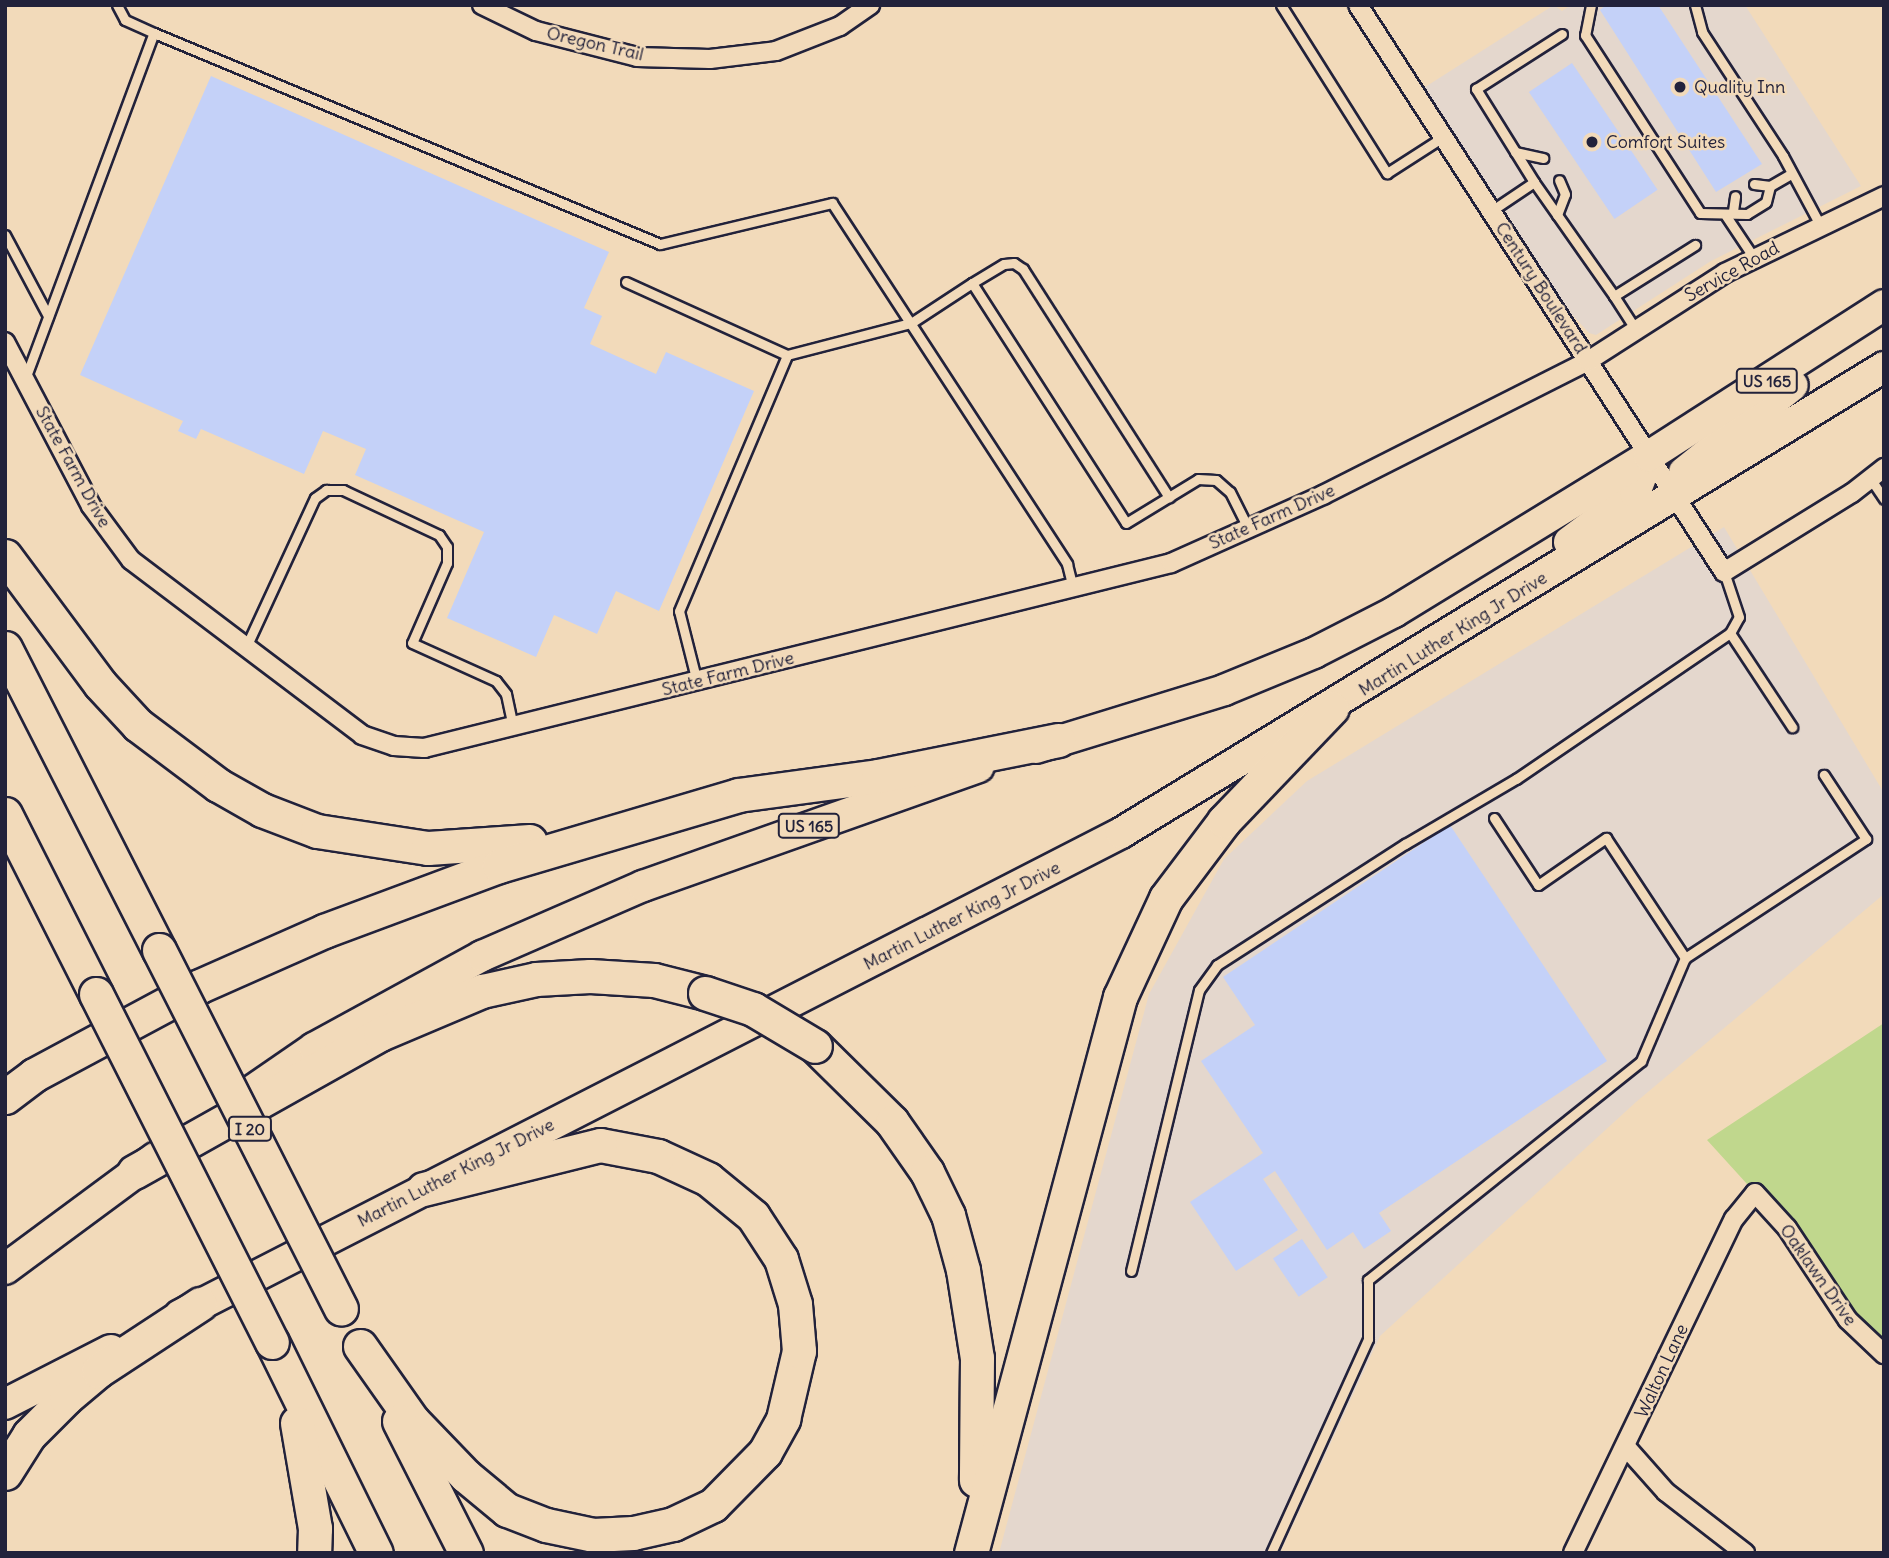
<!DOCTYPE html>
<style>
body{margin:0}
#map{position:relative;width:1889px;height:1558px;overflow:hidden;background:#f2daba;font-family:Delius,sans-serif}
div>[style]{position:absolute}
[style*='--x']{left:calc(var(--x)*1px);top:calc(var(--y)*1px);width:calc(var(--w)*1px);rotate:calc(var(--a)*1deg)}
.built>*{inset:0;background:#e4d7cd}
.green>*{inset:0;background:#c0d78d}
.building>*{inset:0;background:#c4d1f8;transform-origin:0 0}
.roads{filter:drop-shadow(2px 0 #22223b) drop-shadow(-2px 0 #22223b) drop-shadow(0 2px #22223b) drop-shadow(0 -2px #22223b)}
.service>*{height:9px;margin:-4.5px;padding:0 4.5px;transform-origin:4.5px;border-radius:4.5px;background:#f2daba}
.minor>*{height:18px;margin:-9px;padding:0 9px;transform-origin:9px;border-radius:9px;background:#f2daba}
.trunk>*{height:30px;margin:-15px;padding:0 15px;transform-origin:15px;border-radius:15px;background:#f2daba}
.motorway>*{height:33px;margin:-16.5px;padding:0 16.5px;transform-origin:16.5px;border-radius:16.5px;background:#f2daba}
.bridges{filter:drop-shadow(2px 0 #22223b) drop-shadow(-2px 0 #22223b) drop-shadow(0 2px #22223b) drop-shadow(0 -2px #22223b)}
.motorway-bridge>*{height:33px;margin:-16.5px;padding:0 16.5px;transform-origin:16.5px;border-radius:16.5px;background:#f2daba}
.dots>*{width:19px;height:19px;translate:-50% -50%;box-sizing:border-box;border:4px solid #f2daba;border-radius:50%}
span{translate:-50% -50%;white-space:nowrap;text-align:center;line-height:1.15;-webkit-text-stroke:5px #f2daba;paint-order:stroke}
.shield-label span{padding:2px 5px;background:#f2daba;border:2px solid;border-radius:5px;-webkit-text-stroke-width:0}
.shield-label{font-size:16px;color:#22223b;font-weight:700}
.street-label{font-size:18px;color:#22223b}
.poi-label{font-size:18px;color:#22223b}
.left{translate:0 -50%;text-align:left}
.frame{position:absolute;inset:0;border:7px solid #22223b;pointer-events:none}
</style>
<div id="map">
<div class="built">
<div style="clip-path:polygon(1554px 5px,1562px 11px,1571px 5px,1745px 5px,1861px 186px,1711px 261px,1596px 335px,1589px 333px,1566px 308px,1422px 89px)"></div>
<div style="clip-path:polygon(1724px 527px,1884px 793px,1884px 894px,1636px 1102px,1380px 1336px,1280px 1553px,999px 1553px,1149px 994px,1224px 859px,1307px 781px)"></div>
</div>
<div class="green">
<div style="clip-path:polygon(1884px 1023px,1884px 1354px,1787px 1228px,1707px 1140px)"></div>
</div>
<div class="building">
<div style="clip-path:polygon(1606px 5px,1658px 5px,1762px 164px,1716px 192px,1600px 10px)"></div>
<div style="left:1572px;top:63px;width:153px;height:52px;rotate:56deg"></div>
<div style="clip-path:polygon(211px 76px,609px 252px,584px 308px,602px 316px,590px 344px,656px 374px,666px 352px,754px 391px,659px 611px,616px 591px,597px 634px,554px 615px,536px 657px,447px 618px,484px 532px,355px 475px,366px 449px,323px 431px,304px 474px,201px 429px,196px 439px,178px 431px,183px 421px,80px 375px)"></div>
<div style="clip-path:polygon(1450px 825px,1607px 1061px,1379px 1213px,1391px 1231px,1364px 1249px,1353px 1232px,1327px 1250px,1275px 1171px,1263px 1179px,1298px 1230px,1236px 1271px,1190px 1202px,1263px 1153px,1201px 1061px,1255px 1025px,1223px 977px)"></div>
<div style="left:1302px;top:1239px;width:46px;height:35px;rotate:56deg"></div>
</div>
<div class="roads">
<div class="service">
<div style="--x:1281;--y:5;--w:199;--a:57.8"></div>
<div style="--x:1387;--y:173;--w:67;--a:-32.7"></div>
<div style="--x:1591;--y:5;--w:31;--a:101"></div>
<div style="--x:1585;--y:35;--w:212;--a:57.1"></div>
<div style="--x:1700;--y:213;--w:47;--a:1.2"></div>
<div style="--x:1747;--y:214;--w:22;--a:-32"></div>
<div style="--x:1766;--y:202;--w:16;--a:-76"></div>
<div style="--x:1695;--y:5;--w:28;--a:75"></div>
<div style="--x:1702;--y:32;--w:148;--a:56.8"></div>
<div style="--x:1783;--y:156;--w:78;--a:61.8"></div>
<div style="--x:154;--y:33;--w:548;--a:22.64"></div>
<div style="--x:660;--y:244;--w:177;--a:-13.4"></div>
<div style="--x:832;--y:203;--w:431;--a:56.9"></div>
<div style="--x:1067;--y:564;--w:25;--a:76"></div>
<div style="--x:1515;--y:152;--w:29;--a:12"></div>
<div style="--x:1534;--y:182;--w:139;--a:54.9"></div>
<div style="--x:1754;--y:184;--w:16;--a:7"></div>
<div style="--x:1770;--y:186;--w:24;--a:-30"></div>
<div style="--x:1491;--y:211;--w:52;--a:-34"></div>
<div style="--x:1534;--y:182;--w:110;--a:-121.9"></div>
<div style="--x:1476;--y:89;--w:102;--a:-32.6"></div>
<div style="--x:1733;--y:211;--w:15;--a:-82"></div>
<div style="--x:1557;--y:215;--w:22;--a:-69"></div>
<div style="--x:1565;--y:194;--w:15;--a:-113"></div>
<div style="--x:1726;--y:216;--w:50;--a:56.3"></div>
<div style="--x:5;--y:235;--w:92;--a:62"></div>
<div style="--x:626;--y:282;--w:177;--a:24.4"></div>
<div style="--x:787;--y:355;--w:128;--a:-14.5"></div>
<div style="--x:911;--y:323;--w:73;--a:-33.3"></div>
<div style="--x:972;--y:283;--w:285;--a:57.3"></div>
<div style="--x:1126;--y:523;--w:84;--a:-31.4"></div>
<div style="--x:1198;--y:479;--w:18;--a:3"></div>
<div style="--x:1216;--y:480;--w:18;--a:41"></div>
<div style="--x:1230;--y:492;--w:40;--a:63.4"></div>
<div style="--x:972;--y:283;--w:37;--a:-31"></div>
<div style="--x:1004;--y:264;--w:10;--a:-6"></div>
<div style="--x:1014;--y:263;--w:11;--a:34"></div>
<div style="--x:1023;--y:269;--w:271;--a:57.4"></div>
<div style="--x:1636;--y:330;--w:40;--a:-122.9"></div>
<div style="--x:1614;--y:296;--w:96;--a:-32.2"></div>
<div style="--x:25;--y:379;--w:369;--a:-69.6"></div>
<div style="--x:154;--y:33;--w:32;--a:-156"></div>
<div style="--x:125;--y:20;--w:17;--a:-118"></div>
<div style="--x:1870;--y:478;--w:25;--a:56"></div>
<div style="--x:1730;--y:633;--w:113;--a:56.6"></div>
<div style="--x:246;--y:647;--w:164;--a:-65.2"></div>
<div style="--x:315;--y:498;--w:14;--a:-36"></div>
<div style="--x:326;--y:490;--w:17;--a:0"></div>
<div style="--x:343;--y:490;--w:106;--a:25.1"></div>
<div style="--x:439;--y:535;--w:14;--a:56"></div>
<div style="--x:447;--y:547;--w:16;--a:90"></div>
<div style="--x:447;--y:563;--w:87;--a:113.6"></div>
<div style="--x:412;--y:643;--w:92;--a:24.3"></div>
<div style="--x:496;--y:681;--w:16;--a:52"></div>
<div style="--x:506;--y:694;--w:34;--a:78"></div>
<div style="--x:697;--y:682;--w:73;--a:-104.2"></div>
<div style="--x:679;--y:611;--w:278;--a:-67.1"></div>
<div style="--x:1494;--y:818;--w:80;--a:56.7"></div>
<div style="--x:1538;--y:885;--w:83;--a:-34.7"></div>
<div style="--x:1606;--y:838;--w:144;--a:56.6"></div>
<div style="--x:1131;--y:1271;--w:289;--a:-76.4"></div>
<div style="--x:1199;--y:990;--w:31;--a:-54"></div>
<div style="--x:1217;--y:965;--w:224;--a:-32.8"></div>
<div style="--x:1405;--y:844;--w:129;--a:-30.4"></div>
<div style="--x:1516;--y:779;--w:259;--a:-34.3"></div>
<div style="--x:1730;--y:633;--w:18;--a:-61"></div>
<div style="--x:1739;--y:617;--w:47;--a:-108.4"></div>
<div style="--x:1271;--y:1553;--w:235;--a:-65.6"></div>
<div style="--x:1368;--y:1339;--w:59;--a:-90"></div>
<div style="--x:1368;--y:1280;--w:350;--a:-38.7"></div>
<div style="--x:1641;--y:1061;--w:112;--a:-66.9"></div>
<div style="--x:1685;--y:958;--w:217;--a:-33.3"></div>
<div style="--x:1866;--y:839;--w:77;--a:-123.3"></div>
</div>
<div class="minor">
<div style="--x:482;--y:5;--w:60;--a:25.7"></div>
<div style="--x:536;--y:31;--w:104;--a:14.4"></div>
<div style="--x:637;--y:57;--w:73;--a:1.6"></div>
<div style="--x:710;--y:59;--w:66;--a:-6.9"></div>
<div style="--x:776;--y:51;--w:69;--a:-21.3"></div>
<div style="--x:840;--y:26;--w:37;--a:-35"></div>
<div style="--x:1358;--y:5;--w:675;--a:57.16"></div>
<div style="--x:1724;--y:572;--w:150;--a:-31.7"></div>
<div style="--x:1852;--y:493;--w:41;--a:-38"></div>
<div style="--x:5;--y:342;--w:185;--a:62.3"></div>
<div style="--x:91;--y:506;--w:67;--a:53.5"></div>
<div style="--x:131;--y:560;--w:290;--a:37.1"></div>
<div style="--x:362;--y:735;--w:34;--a:19"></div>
<div style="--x:394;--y:746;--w:30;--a:4"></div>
<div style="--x:424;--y:748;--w:770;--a:-13.91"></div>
<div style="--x:1171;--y:563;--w:167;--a:-24.1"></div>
<div style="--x:1323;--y:495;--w:297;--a:-26.8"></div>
<div style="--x:1588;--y:361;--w:163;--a:-32.7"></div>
<div style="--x:1725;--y:273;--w:177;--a:-25.8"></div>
<div style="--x:1626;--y:1447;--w:60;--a:48.4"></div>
<div style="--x:1666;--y:1492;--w:100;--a:37.7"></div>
<div style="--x:1573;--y:1553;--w:371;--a:-64.3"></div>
<div style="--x:1734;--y:1219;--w:33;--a:-51"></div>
<div style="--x:1755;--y:1193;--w:47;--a:47.6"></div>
<div style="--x:1787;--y:1228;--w:110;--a:56.5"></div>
<div style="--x:1848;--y:1320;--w:50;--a:43.4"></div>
</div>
<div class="trunk">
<div style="--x:1684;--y:472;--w:139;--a:-38.6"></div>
<div style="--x:1569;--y:542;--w:82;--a:-36.6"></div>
<div style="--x:1635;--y:493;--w:40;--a:-69"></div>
<div style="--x:1036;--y:748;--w:197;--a:-17.1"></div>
<div style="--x:1224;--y:690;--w:97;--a:-22.3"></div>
<div style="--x:1314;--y:653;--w:90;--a:-27.1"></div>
<div style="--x:1394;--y:612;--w:299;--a:-31.5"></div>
<div style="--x:1649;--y:456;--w:279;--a:-32.7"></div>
<div style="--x:253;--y:1090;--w:74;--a:-34.5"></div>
<div style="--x:314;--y:1048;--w:192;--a:-28.7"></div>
<div style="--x:482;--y:956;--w:176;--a:-23.5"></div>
<div style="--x:643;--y:886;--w:356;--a:-19.5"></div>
<div style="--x:5;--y:1269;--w:187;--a:-36.5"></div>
<div style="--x:180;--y:1315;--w:1057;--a:-27.12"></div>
<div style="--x:1121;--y:833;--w:894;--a:-31.41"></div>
<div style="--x:5;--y:1404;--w:119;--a:-27"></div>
</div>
<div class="motorway">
<div style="--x:5;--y:556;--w:159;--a:53.4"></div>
<div style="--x:100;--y:684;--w:56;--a:47.2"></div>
<div style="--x:138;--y:725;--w:100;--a:36.9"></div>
<div style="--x:218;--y:785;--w:51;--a:29.6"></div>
<div style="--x:262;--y:810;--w:59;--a:20.9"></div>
<div style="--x:317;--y:831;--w:112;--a:8.7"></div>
<div style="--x:428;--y:848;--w:102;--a:-3.9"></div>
<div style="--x:5;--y:648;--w:339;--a:63"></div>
<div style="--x:5;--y:814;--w:202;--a:63.2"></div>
<div style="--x:815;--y:1046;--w:108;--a:44.6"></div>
<div style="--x:892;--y:1122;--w:61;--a:55"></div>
<div style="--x:927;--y:1172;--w:48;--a:64"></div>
<div style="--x:948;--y:1215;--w:57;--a:74.7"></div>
<div style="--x:963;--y:1270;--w:89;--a:81"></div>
<div style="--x:977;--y:1358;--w:122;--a:90.5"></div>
<div style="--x:5;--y:1097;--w:36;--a:-37"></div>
<div style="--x:34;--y:1075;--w:188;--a:-28.2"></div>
<div style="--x:200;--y:986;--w:136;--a:-23.9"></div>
<div style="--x:324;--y:931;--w:187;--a:-20.4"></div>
<div style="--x:499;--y:866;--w:249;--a:-16.5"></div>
<div style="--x:738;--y:795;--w:141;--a:-7.7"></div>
<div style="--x:878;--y:776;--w:184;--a:-11.3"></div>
<div style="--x:134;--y:1172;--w:282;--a:-29.3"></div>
<div style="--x:380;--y:1034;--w:111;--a:-22.9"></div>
<div style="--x:482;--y:991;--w:55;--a:-12.5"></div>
<div style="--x:536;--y:979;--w:54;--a:-3.2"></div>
<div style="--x:590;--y:976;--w:64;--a:3.6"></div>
<div style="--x:654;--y:980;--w:53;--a:14.3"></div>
<div style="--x:272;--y:1342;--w:235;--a:63.8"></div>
<div style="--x:360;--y:1346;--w:92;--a:54.8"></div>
<div style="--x:413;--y:1421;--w:76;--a:46.1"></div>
<div style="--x:466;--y:1476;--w:53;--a:39.7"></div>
<div style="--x:507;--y:1510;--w:42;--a:21"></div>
<div style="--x:546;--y:1525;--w:48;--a:12"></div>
<div style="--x:593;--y:1535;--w:40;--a:-2.9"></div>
<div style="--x:633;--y:1533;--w:41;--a:-12.7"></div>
<div style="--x:673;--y:1524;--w:44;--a:-25.4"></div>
<div style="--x:713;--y:1505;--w:74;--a:-45.5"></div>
<div style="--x:765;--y:1452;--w:38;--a:-61"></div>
<div style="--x:783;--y:1419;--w:70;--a:-76.8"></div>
<div style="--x:799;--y:1351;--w:47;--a:-94.9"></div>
<div style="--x:795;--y:1304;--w:47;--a:-107.3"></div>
<div style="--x:781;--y:1259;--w:51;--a:-123.1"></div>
<div style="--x:753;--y:1216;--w:58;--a:-140.6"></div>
<div style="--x:708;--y:1179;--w:55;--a:-155.3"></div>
<div style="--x:658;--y:1156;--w:59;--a:-169.3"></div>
<div style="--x:600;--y:1145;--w:182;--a:166"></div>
<div style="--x:399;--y:1421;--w:148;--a:63.1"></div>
<div style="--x:297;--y:1423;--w:107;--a:80.3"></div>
<div style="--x:315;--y:1528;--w:25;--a:92"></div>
<div style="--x:5;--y:1473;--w:45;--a:-57.7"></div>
<div style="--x:29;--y:1435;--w:52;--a:-45"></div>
<div style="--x:66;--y:1398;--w:42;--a:-40.2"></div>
<div style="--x:98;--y:1371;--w:122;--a:-33.3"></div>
<div style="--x:971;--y:1553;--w:576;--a:-75"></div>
<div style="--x:1120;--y:997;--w:109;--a:-65.1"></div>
<div style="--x:1166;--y:898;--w:96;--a:-53"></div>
<div style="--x:1224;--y:821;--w:156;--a:-46.3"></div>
</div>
</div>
<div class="bridges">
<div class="motorway-bridge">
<div style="--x:159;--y:950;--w:402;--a:63.1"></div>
<div style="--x:705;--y:993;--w:51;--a:18.4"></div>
<div style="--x:753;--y:1009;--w:72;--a:30.8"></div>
<div style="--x:96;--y:994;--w:390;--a:63.2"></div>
</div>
</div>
<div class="dots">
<div style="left:1680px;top:87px;background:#22223b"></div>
<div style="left:1592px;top:142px;background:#22223b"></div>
</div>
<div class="shield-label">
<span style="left:1767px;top:381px">US 165</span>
<span style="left:809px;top:826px">US 165</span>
<span style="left:250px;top:1129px">I 20</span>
</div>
<div class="street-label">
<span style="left:595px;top:44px;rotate:13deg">Oregon Trail</span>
<span style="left:1732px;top:272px;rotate:-29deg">Service Road</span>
<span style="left:1541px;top:288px;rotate:57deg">Century Boulevard</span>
<span style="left:73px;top:467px;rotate:61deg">State Farm Drive</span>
<span style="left:1272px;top:517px;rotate:-24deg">State Farm Drive</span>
<span style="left:1453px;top:634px;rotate:-32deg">Martin Luther King Jr Drive</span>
<span style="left:728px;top:674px;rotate:-14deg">State Farm Drive</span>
<span style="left:962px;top:916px;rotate:-27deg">Martin Luther King Jr Drive</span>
<span style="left:456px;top:1173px;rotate:-27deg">Martin Luther King Jr Drive</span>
<span style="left:1818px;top:1275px;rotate:55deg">Oaklawn Drive</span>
<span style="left:1662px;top:1371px;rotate:-65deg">Walton Lane</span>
</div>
<div class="poi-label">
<span class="left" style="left:1694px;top:87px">Quality Inn</span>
<span class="left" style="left:1606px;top:142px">Comfort Suites</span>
</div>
<div class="frame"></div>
</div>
